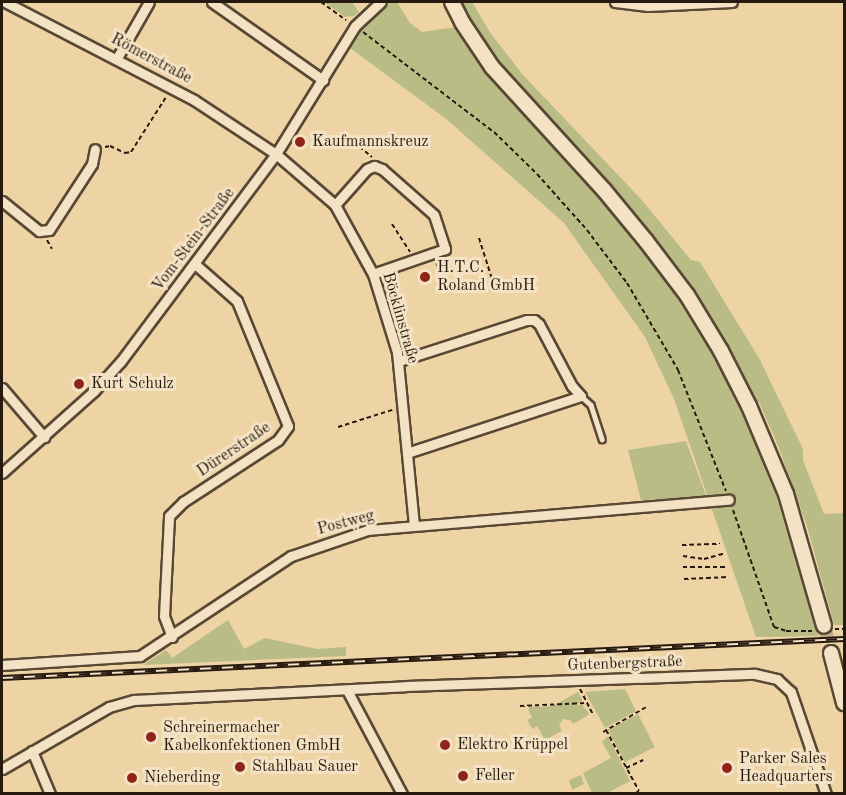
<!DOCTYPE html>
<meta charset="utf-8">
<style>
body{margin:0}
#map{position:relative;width:846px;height:795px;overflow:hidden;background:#eed3a5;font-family:"Old Standard TT",serif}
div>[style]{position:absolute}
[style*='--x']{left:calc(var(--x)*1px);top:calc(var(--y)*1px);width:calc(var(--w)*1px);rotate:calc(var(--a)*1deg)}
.green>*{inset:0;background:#babc85;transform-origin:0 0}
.secondary-tunnel>*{height:14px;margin-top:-7px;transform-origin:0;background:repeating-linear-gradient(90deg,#c6ae87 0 14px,transparent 0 21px)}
.path>*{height:2px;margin-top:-1px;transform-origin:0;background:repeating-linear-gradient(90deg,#26190f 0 4.5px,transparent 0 7.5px)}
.roads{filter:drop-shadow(2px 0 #584834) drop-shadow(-2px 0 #584834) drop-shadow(0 2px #584834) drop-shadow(0 -2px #584834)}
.lane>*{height:4.5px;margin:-2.25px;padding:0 2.25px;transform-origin:2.25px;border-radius:2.25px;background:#f4e2c4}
.street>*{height:9px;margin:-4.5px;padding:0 4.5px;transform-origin:4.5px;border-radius:4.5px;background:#f4e2c4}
.secondary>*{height:14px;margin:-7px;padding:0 7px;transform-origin:7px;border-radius:7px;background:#f4e2c4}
.rail>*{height:6px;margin-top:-3px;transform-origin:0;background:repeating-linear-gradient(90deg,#f4e2c4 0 11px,#26190f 0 22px);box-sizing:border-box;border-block:2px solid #26190f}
.dots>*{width:16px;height:16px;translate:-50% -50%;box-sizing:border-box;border:3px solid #f4e2c4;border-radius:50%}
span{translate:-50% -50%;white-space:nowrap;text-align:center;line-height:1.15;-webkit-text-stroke:6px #f4e2c4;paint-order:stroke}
.street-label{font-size:16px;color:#26190f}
.poi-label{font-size:16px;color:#26190f}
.left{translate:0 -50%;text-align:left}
.frame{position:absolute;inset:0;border:3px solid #26190f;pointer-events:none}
</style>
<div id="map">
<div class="green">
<div style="clip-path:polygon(324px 2px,352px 2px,359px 12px,354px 16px,345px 17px)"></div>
<div style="clip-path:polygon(389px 2px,397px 2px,410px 23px,422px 32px,455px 27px,485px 71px,577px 167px,640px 241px,682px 299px,701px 327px,744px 409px,741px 411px,776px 495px,818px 636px,756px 637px,674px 399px,645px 337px,564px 223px,445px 118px,350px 48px,359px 33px,377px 16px,377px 11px)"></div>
<div style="clip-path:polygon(462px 2px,472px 2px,491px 34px,523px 75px,640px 198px,691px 260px,700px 262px,759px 358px,803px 449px,803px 460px,824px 514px,844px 513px,844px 625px,834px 625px,807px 526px,779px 448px,759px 402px,754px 403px,727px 349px,489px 50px)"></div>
<div style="clip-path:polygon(686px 441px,707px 498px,641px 500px,628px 450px)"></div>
<div style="clip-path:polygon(228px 620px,244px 649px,265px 638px,317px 649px,346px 647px,346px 656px,143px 665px,166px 650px,172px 658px)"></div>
<div style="clip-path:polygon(625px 689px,636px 711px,605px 728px,585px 692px)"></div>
<div style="left:578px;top:692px;width:10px;height:58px;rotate:61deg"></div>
<div style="clip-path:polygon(582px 705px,589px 713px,587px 716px,573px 724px,570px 720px,563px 719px,559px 725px,562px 731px,545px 740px,528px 710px,530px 707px)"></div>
<div style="left:638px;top:714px;width:37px;height:34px;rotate:63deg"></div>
<div style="clip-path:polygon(608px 736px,630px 781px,607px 793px,592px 793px,583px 773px,611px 758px,602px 742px)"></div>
<div style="clip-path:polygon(581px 775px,584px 784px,572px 790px,569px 780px)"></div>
</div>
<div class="secondary-tunnel">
<div style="--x:824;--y:626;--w:28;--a:75"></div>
</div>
<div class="path">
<div style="--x:321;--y:2;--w:31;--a:36"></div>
<div style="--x:363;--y:32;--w:165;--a:37.4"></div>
<div style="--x:494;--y:132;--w:60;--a:44.3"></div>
<div style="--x:537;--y:174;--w:75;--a:48.2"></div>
<div style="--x:587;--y:230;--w:66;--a:53"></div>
<div style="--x:627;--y:283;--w:101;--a:59.6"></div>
<div style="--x:678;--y:370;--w:130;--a:68.4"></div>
<div style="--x:342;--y:132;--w:39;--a:40"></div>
<div style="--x:105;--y:147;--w:5;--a:-11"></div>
<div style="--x:110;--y:146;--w:17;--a:25"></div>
<div style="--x:125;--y:153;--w:6;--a:-9"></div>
<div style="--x:131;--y:152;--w:65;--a:-57.5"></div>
<div style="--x:392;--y:224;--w:33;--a:57"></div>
<div style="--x:479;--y:238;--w:43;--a:72.4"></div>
<div style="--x:47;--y:240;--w:10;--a:61"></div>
<div style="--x:436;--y:262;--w:29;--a:72"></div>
<div style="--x:338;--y:427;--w:57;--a:-17.5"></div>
<div style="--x:733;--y:510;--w:124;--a:70.7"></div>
<div style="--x:774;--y:627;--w:13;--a:18"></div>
<div style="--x:786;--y:631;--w:26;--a:0"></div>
<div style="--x:682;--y:545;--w:38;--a:-2"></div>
<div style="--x:683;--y:556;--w:21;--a:8"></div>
<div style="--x:704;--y:559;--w:20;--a:-15"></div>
<div style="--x:683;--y:567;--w:43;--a:0"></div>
<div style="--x:684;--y:579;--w:45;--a:-2.5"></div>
<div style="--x:835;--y:629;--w:9;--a:0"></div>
<div style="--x:580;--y:689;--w:30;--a:63"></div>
<div style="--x:520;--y:706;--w:67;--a:-2.6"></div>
<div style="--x:606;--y:730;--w:69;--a:61.6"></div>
<div style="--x:639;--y:791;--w:6;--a:149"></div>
<div style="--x:603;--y:732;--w:52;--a:-30"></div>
<div style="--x:626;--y:768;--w:19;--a:-25"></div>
</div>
<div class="roads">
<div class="lane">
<div style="--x:581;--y:396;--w:13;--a:42"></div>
<div style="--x:591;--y:405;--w:36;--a:72"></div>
</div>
<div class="street">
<div style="--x:5;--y:2;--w:213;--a:27.4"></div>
<div style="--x:194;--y:100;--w:98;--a:33.4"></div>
<div style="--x:276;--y:154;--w:78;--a:40.8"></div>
<div style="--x:335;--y:205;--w:79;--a:61.2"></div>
<div style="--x:373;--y:274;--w:82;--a:72.9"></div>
<div style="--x:397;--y:352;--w:174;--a:84.4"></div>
<div style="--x:212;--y:2;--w:136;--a:35.1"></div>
<div style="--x:615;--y:2;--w:33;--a:7"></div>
<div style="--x:648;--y:6;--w:84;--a:-2.7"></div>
<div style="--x:117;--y:58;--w:64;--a:-60.3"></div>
<div style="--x:2;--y:201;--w:48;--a:39"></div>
<div style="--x:39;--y:231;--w:10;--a:-6"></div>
<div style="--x:49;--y:230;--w:79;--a:-56.9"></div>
<div style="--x:92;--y:164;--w:15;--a:-79"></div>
<div style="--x:335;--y:205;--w:48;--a:-48.4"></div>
<div style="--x:367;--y:169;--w:8;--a:-23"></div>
<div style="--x:374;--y:166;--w:9;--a:21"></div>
<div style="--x:382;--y:169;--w:69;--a:41.5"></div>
<div style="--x:434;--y:215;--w:36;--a:72"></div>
<div style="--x:445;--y:249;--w:76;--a:160.9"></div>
<div style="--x:399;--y:361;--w:134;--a:-17.8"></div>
<div style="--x:527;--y:320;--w:7;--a:0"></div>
<div style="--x:534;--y:320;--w:6;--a:39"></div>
<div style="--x:539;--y:324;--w:70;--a:62"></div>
<div style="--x:572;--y:386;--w:13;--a:48"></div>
<div style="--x:581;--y:396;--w:183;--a:161.9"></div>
<div style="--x:2;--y:388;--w:65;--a:49.4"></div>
<div style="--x:2;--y:473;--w:123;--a:-41.7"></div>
<div style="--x:94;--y:391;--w:40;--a:-48"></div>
<div style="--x:121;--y:361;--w:259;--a:-53.2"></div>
<div style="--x:276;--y:154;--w:150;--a:-58.3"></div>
<div style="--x:355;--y:26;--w:35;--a:-43"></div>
<div style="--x:172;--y:637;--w:22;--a:-111"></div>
<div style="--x:164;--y:616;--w:100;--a:-87.1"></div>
<div style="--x:169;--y:516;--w:20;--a:-45"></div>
<div style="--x:183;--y:502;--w:113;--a:-33.1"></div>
<div style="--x:278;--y:440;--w:17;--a:-54"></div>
<div style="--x:288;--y:426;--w:135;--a:-112.2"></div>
<div style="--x:237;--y:301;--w:55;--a:-138.7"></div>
<div style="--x:2;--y:665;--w:138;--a:-3.7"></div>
<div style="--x:140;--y:656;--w:181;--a:-33.5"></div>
<div style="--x:291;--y:556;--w:81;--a:-18.7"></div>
<div style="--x:368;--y:530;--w:362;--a:-4.8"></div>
<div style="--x:347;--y:690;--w:118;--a:62.1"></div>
<div style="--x:32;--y:751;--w:47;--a:67.3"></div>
<div style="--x:2;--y:769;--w:124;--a:-30.1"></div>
<div style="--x:109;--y:707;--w:26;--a:-16"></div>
<div style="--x:134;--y:700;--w:272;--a:-2.9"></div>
<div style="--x:406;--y:686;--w:349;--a:-2"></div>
<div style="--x:755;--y:674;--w:23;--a:13"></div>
<div style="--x:777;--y:679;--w:19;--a:43"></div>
<div style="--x:791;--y:692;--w:108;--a:71.1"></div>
</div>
<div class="secondary">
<div style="--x:452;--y:2;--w:22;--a:63"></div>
<div style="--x:462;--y:22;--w:54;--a:56.3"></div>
<div style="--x:492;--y:67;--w:166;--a:47.7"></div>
<div style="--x:604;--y:190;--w:66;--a:50.5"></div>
<div style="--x:646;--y:241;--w:68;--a:52.8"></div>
<div style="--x:687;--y:295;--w:66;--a:58.7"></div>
<div style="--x:721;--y:351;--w:62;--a:63"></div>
<div style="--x:749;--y:406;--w:95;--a:67.2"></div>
<div style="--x:786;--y:494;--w:137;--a:73.9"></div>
<div style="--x:831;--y:653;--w:52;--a:75.4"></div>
</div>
</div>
<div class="rail">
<div style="--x:2;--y:678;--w:843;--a:-2.65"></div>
</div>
<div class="dots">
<div style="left:300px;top:142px;background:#8f2418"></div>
<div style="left:425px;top:277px;background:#8f2418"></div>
<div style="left:79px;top:384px;background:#8f2418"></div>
<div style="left:151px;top:737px;background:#8f2418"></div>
<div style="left:445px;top:745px;background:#8f2418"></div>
<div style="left:240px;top:767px;background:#8f2418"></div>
<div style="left:727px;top:768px;background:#8f2418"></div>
<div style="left:463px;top:776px;background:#8f2418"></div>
<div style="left:132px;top:778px;background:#8f2418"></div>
</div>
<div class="street-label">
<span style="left:151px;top:59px;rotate:28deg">Römerstraße</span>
<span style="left:194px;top:240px;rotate:-53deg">Vom-Stein-Straße</span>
<span style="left:400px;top:318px;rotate:74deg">Böcklinstraße</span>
<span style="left:234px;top:450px;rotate:-34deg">Dürerstraße</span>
<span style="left:346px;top:523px;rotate:-15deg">Postweg</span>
<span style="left:625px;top:664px;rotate:-2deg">Gutenbergstraße</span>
</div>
<div class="poi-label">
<span class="left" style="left:312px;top:142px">Kaufmannskreuz</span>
<span class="left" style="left:437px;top:277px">H.T.C.<br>Roland GmbH</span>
<span class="left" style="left:91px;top:384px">Kurt Schulz</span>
<span class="left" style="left:163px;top:737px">Schreinermacher<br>Kabelkonfektionen GmbH</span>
<span class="left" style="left:457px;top:745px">Elektro Krüppel</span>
<span class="left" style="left:739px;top:768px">Parker Sales<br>Headquarters</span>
<span class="left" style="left:252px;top:767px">Stahlbau Sauer</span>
<span class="left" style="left:475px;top:776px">Feller</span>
<span class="left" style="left:144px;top:778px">Nieberding</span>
</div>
<div class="frame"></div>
</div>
